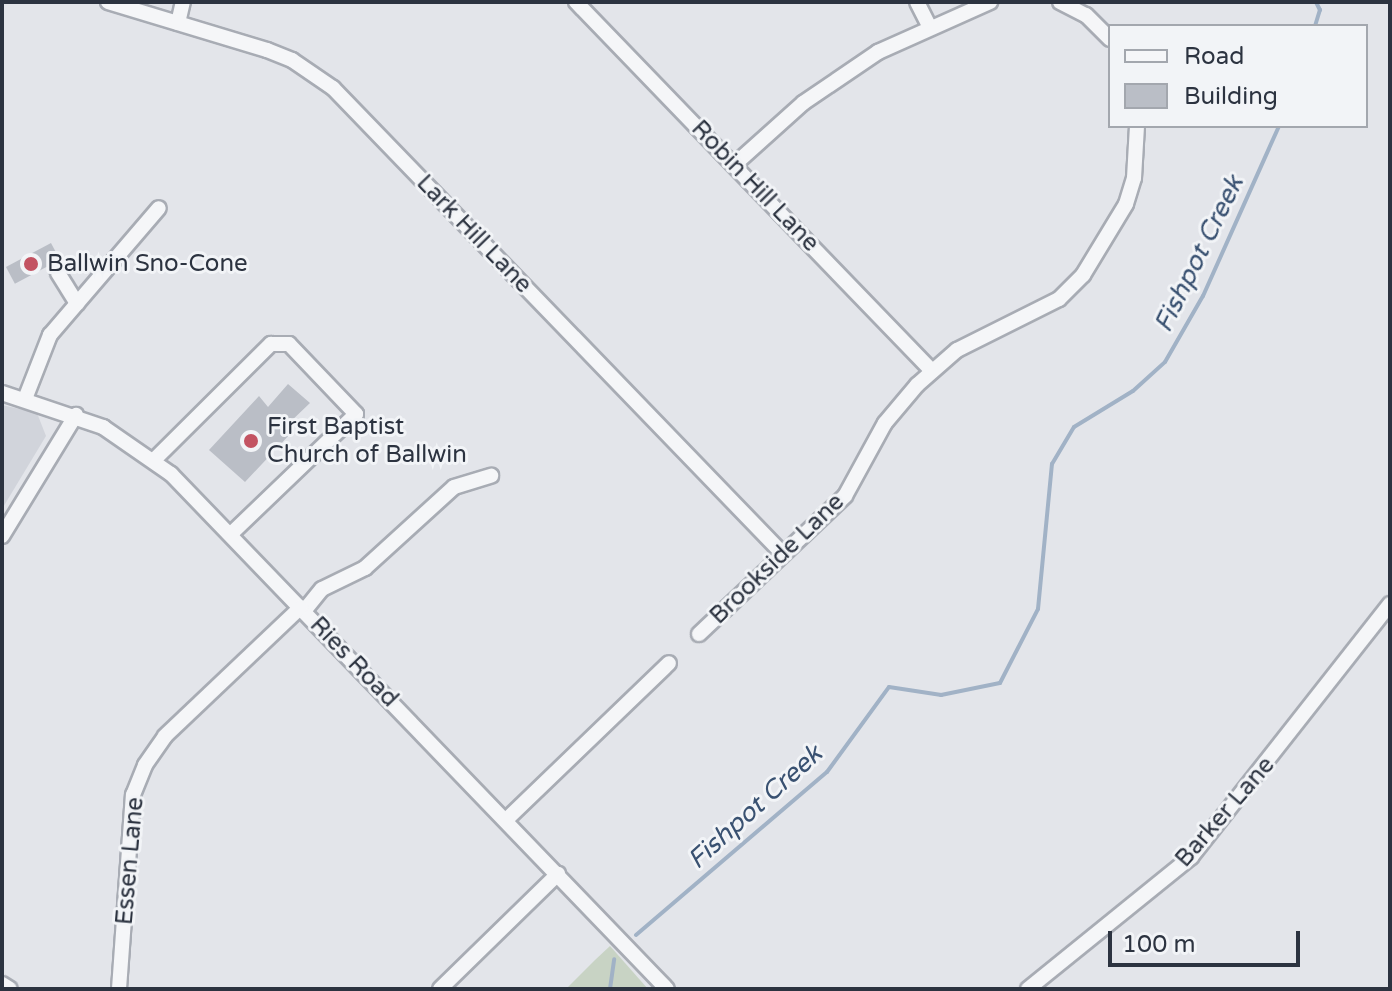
<!DOCTYPE html>
<style>
body{margin:0}
#map{position:relative;width:1392px;height:991px;overflow:hidden;background:#e3e5ea;font-family:"Varela Round",sans-serif}
div>[style]{position:absolute}
[style*='--x']{left:calc(var(--x)*1px);top:calc(var(--y)*1px);width:calc(var(--w)*1px);rotate:calc(var(--a)*1deg)}
.built>*{inset:0;background:#d1d4db}
.green>*{inset:0;background:#c8d3c4}
.stream>*{height:4px;margin:-2px;padding:0 2px;transform-origin:2px;border-radius:2px;background:#a1b2c6}
.building>*{inset:0;background:#babec6;transform-origin:0 0}
.roads{filter:drop-shadow(2px 0 #a8acb4) drop-shadow(-2px 0 #a8acb4) drop-shadow(0 2px #a8acb4) drop-shadow(0 -2px #a8acb4)}
.minor>*{height:14px;margin:-7px;padding:0 7px;transform-origin:7px;border-radius:7px;background:#f5f6f8}
.dots>*{width:22px;height:22px;translate:-50% -50%;box-sizing:border-box;border:4px solid #f2f4f7;border-radius:50%}
span{translate:-50% -50%;white-space:nowrap;text-align:center;line-height:1.15;-webkit-text-stroke:6px #f2f4f7;paint-order:stroke}
.street-label{font-size:24px;color:#2c3340}
.poi-label{font-size:24px;color:#2c3340}
.left{translate:0 -50%;text-align:left}
.water-label{font-size:26px;color:#395171;font-style:italic}
.frame{position:absolute;inset:0;border:4px solid #2c3340;pointer-events:none}
.legend{position:absolute;left:1108px;top:24px;width:260px;height:104px;box-sizing:border-box;background:#f2f4f7;border:2px solid #a3a7ae;margin:0;padding:10px 14px;list-style:none;font-size:24px;color:#2c3340}
.legend li{display:flex;align-items:center;gap:16px;height:40px}
.legend b{width:40px;border:2px solid #a3a7ae}
.scale{position:absolute;left:1108px;top:931px;width:192px;height:36px;box-sizing:border-box;border:4px solid #2c3340;border-top:0;padding-left:10px;font-size:24px;line-height:28px;white-space:nowrap;color:#2c3340;-webkit-text-stroke:6px #f2f4f7;paint-order:stroke}
</style>
<div id="map">
<div class="built">
<div style="clip-path:polygon(2px 405px,37px 413px,46px 436px,2px 509px)"></div>
</div>
<div class="green">
<div style="clip-path:polygon(610px 946px,648px 989px,566px 989px,595px 960px)"></div>
</div>
<div class="stream">
<div style="--x:1315;--y:26;--w:17;--a:-73"></div>
<div style="--x:1320;--y:10;--w:9;--a:-117"></div>
<div style="--x:636;--y:935;--w:251;--a:-40.5"></div>
<div style="--x:827;--y:772;--w:105;--a:-53.9"></div>
<div style="--x:889;--y:687;--w:53;--a:8.7"></div>
<div style="--x:941;--y:695;--w:60;--a:-11.5"></div>
<div style="--x:1000;--y:683;--w:83;--a:-62.8"></div>
<div style="--x:1038;--y:609;--w:146;--a:-84.5"></div>
<div style="--x:1052;--y:464;--w:43;--a:-59.3"></div>
<div style="--x:1074;--y:427;--w:69;--a:-31.4"></div>
<div style="--x:1133;--y:391;--w:43;--a:-42.2"></div>
<div style="--x:1165;--y:362;--w:76;--a:-60.1"></div>
<div style="--x:1203;--y:296;--w:186;--a:-65.9"></div>
<div style="--x:610;--y:989;--w:30;--a:-82"></div>
</div>
<div class="building">
<div style="left:51px;top:243px;width:19px;height:51px;rotate:62deg"></div>
<div style="clip-path:polygon(288px 384px,310px 403px,287px 425px,292px 432px,245px 482px,209px 450px,259px 396px,268px 407px)"></div>
</div>
<div class="roads">
<div class="minor">
<div style="--x:108;--y:2;--w:166;--a:16.8"></div>
<div style="--x:267;--y:50;--w:27;--a:22"></div>
<div style="--x:292;--y:60;--w:50;--a:34.3"></div>
<div style="--x:333;--y:88;--w:648;--a:46"></div>
<div style="--x:576;--y:2;--w:513;--a:46.03"></div>
<div style="--x:917;--y:2;--w:27;--a:63"></div>
<div style="--x:1060;--y:2;--w:29;--a:27"></div>
<div style="--x:1086;--y:15;--w:34;--a:45"></div>
<div style="--x:178;--y:23;--w:22;--a:-77"></div>
<div style="--x:734;--y:165;--w:93;--a:-41.9"></div>
<div style="--x:803;--y:103;--w:91;--a:-34.2"></div>
<div style="--x:878;--y:52;--w:123;--a:-24.1"></div>
<div style="--x:58;--y:273;--w:36;--a:58"></div>
<div style="--x:2;--y:393;--w:107;--a:18.6"></div>
<div style="--x:103;--y:427;--w:83;--a:34.7"></div>
<div style="--x:171;--y:474;--w:715;--a:46.08"></div>
<div style="--x:25;--y:399;--w:69;--a:-68.7"></div>
<div style="--x:50;--y:335;--w:167;--a:-49.4"></div>
<div style="--x:154;--y:460;--w:165;--a:-44.8"></div>
<div style="--x:271;--y:344;--w:18;--a:0"></div>
<div style="--x:289;--y:344;--w:97;--a:46.3"></div>
<div style="--x:356;--y:414;--w:173;--a:136.2"></div>
<div style="--x:2;--y:536;--w:142;--a:-58.6"></div>
<div style="--x:304;--y:611;--w:28;--a:-51"></div>
<div style="--x:322;--y:589;--w:48;--a:-26"></div>
<div style="--x:365;--y:568;--w:120;--a:-42.3"></div>
<div style="--x:454;--y:487;--w:39;--a:-17"></div>
<div style="--x:699;--y:634;--w:201;--a:-43.4"></div>
<div style="--x:845;--y:496;--w:83;--a:-61.3"></div>
<div style="--x:885;--y:423;--w:50;--a:-49.9"></div>
<div style="--x:917;--y:385;--w:53;--a:-41.2"></div>
<div style="--x:957;--y:350;--w:114;--a:-26.6"></div>
<div style="--x:1059;--y:299;--w:34;--a:-45"></div>
<div style="--x:1083;--y:275;--w:83;--a:-58.8"></div>
<div style="--x:1126;--y:204;--w:27;--a:-73"></div>
<div style="--x:1134;--y:178;--w:52;--a:-86.7"></div>
<div style="--x:506;--y:820;--w:226;--a:-43.9"></div>
<div style="--x:2;--y:984;--w:9;--a:32"></div>
<div style="--x:119;--y:989;--w:195;--a:-85.9"></div>
<div style="--x:133;--y:795;--w:32;--a:-68"></div>
<div style="--x:145;--y:765;--w:35;--a:-55"></div>
<div style="--x:165;--y:736;--w:187;--a:-43.5"></div>
<div style="--x:440;--y:989;--w:165;--a:-44.3"></div>
<div style="--x:1028;--y:989;--w:210;--a:-39"></div>
<div style="--x:1191;--y:857;--w:322;--a:-51.8"></div>
</div>
</div>
<div class="dots">
<div style="left:31px;top:264px;background:#c35362"></div>
<div style="left:251px;top:441px;background:#c35362"></div>
</div>
<div class="street-label">
<span style="left:755px;top:186px;rotate:46deg">Robin Hill Lane</span>
<span style="left:474px;top:234px;rotate:46deg">Lark Hill Lane</span>
<span style="left:777px;top:559px;rotate:-44deg">Brookside Lane</span>
<span style="left:354px;top:662px;rotate:46deg">Ries Road</span>
<span style="left:1225px;top:812px;rotate:-49deg">Barker Lane</span>
<span style="left:130px;top:861px;rotate:-85deg">Essen Lane</span>
</div>
<div class="poi-label">
<span class="left" style="left:47px;top:264px">Ballwin Sno-Cone</span>
<span class="left" style="left:267px;top:441px">First Baptist<br>Church of Ballwin</span>
</div>
<div class="water-label">
<span style="left:1199px;top:254px;rotate:-64deg">Fishpot Creek</span>
<span style="left:755px;top:807px;rotate:-42deg">Fishpot Creek</span>
</div>
<div class="frame"></div>
<ul class="legend">
<li><b style="height:10px;background:#f5f6f8"></b>Road</li>
<li><b style="height:22px;background:#babec6"></b>Building</li>
</ul>
<div class="scale">100 m</div>
</div>
